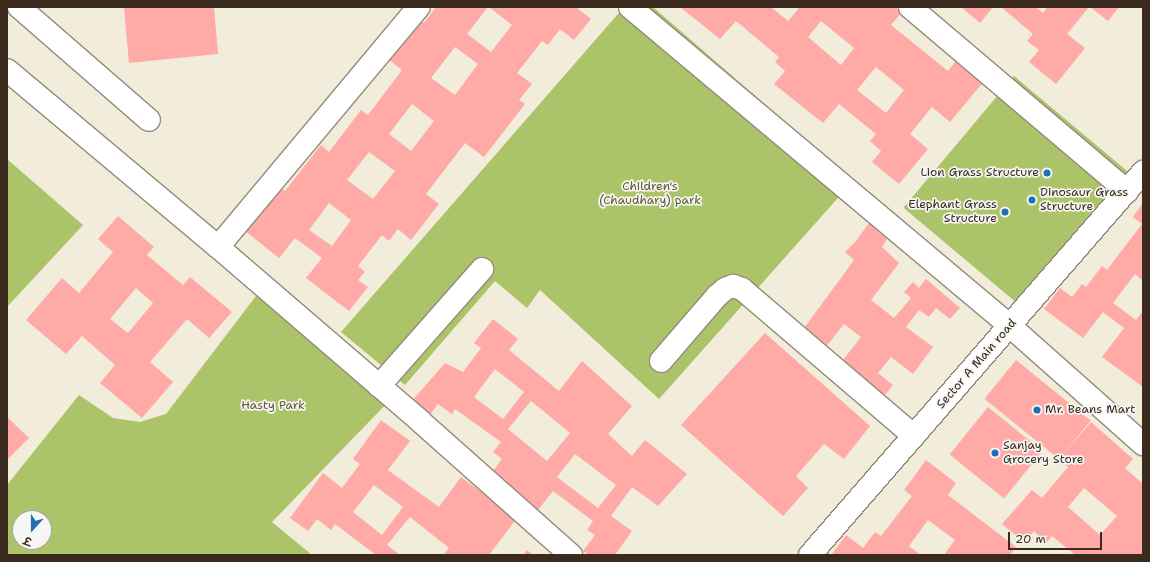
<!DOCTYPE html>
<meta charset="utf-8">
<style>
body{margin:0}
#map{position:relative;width:1150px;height:562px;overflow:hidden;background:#f2ecdb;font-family:"Shantell Sans","Playpen Sans Deva",sans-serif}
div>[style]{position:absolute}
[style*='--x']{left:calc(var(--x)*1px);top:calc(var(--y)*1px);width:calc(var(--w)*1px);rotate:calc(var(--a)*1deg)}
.green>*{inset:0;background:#abc469;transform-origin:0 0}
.building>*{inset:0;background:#ffaaa7;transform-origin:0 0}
.roads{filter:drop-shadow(1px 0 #968b7c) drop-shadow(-1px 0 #968b7c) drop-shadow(0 1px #968b7c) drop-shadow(0 -1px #968b7c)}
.minor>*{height:22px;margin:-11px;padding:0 11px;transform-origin:11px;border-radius:11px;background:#fff}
.dots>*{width:11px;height:11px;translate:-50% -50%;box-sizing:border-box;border:2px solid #f6f6f2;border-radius:50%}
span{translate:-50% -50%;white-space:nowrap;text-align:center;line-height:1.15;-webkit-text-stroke:3.5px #f6f6f2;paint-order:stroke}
.poi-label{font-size:12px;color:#3b2a1e}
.right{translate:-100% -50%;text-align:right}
.left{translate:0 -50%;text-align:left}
.park-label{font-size:12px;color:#5d5834}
.street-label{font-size:12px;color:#3b2a1e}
.frame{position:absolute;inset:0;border:8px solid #3b2a1e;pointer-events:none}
.north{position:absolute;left:12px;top:510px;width:40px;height:40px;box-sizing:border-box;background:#f6f6f2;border:1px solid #aba49d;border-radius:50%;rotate:201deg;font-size:11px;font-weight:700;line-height:16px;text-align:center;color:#3b2a1e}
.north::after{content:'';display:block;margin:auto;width:14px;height:18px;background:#1f6fb2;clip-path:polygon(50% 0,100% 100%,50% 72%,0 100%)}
.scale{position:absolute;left:1008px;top:532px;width:94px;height:18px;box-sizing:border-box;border:2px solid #3b2a1e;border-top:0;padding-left:5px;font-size:12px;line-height:14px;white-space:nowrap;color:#3b2a1e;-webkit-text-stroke:3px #f6f6f2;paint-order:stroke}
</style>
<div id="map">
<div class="green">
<div style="clip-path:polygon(624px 7px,653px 7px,853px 181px,659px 399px,540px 290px,527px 308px,495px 281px,405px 385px,341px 332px)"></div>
<div style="left:1014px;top:76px;width:150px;height:172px;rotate:40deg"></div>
<div style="clip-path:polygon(7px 159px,83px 225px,7px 307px)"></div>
<div style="clip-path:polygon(evenodd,262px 288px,393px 397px,272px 522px,312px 555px,7px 555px,7px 485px,79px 395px,113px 418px,140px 422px,166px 414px,262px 288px,20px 518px,44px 518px,44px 542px,20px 542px,20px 518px)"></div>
</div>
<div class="building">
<div style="clip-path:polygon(124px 7px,214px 7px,218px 54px,129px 63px)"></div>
<div style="clip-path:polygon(evenodd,436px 7px,488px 7px,467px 34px,491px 52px,512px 25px,489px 7px,576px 7px,591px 19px,574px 40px,560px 29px,548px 45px,542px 41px,517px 73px,532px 84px,519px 100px,525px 104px,484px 157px,465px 143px,426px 194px,439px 204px,411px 240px,398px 229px,389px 241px,382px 235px,358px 266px,365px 272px,358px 280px,368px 287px,349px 311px,306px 278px,322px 258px,295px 238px,279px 258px,244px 230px,278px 186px,285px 191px,321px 145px,329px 152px,361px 110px,368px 115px,402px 70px,388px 59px,419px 19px,424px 23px,436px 7px,455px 47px,478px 64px,455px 95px,431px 78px,455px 47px,436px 7px,412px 104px,434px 121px,411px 151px,389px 134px,412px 104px,436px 7px,369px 152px,395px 171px,373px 199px,347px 180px,369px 152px,436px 7px,329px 203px,351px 220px,332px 246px,309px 230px,329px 203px)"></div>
<div style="clip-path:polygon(evenodd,680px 7px,771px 7px,788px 21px,800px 7px,895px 7px,902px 12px,891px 25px,948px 71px,958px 58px,985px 80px,950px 122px,932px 107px,910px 134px,928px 149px,899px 184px,872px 162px,881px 151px,870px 141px,876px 134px,839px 104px,823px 123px,774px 84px,785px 71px,775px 62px,779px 57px,736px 21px,720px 39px,680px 7px,821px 21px,854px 48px,841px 65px,808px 37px,821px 21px,680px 7px,876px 67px,904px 90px,886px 113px,857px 90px,876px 67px)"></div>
<div style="clip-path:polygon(961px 7px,993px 7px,980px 23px)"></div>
<div style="clip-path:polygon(1001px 7px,1036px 7px,1043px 13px,1048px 7px,1089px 7px,1067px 34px,1085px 48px,1056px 84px,1029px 62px,1039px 50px,1027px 41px,1033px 34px)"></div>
<div style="clip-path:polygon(1090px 7px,1119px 7px,1108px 21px)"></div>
<div style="clip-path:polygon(1143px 203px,1143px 281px,1135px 274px,1113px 303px,1136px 320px,1143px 311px,1143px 387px,1102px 357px,1124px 328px,1103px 312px,1083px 338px,1044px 309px,1060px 288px,1072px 297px,1082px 284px,1086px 287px,1102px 266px,1107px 270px,1142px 224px,1133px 217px)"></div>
<div style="clip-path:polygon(evenodd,118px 216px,154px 247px,147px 255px,183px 285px,190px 277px,232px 312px,209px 338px,187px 319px,150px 362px,173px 382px,142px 418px,100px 383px,115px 365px,82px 336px,66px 354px,26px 320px,62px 278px,79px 293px,113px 252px,98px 239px,118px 216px,136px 288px,153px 303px,128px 333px,110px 319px,136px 288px)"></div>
<div style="clip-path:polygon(evenodd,874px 216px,892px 231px,882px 247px,899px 263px,871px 300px,894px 318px,911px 298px,904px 292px,913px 282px,919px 288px,926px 279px,960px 308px,950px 319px,936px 308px,929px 317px,919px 310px,906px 327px,933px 347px,913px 374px,891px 357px,878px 373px,893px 385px,885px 395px,879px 391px,874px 396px,799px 335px,854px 260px,845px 252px,856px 241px,874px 216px,844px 324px,861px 337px,839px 365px,822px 352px,844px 324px)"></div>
<div style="clip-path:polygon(evenodd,493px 319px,518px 339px,509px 350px,559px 391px,582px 361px,632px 406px,608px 434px,632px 456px,645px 440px,687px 474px,658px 506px,632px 487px,611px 516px,632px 531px,615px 555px,589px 555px,583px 551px,595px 535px,587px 530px,593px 521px,553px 491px,538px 510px,490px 475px,502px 459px,493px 452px,501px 442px,455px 409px,452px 414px,438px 404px,429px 416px,411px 402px,445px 363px,463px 372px,481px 348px,474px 343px,493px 319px,495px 369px,524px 392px,503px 419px,474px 397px,495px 369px,493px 319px,531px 401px,570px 433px,547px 461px,508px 429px,531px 401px,493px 319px,575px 454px,616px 485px,598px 508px,557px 477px,575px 454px)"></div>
<div style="clip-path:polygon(765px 333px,870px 426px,844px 459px,824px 444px,796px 476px,808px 488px,783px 516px,681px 425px)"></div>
<div style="left:1016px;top:360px;width:96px;height:50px;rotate:39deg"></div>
<div style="left:988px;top:407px;width:70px;height:61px;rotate:39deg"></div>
<div style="clip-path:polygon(7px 417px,29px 438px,7px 460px)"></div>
<div style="clip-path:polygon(evenodd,381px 420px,410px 441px,388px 470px,439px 507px,461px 477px,517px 518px,489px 555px,443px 555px,449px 548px,410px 517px,387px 545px,400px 555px,376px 555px,335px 524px,331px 530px,317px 519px,308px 531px,290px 518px,323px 473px,342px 488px,360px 464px,353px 459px,381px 420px,374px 485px,403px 507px,382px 535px,353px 512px,374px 485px)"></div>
<div style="clip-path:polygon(evenodd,1091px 422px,1133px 459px,1125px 468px,1143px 484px,1143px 555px,1075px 555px,1052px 536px,1046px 543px,1034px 531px,1024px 542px,1002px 524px,1032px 490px,1042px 498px,1068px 467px,1059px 459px,1091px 422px,1084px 488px,1117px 516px,1100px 535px,1068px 507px,1084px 488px)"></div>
<div style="clip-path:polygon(926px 460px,956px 483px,948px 495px,1016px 547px,1010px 555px,944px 555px,955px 540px,928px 520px,909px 546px,921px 555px,831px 555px,846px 535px,863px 548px,875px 532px,881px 536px,912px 496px,904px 490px)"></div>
<div style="clip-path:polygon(527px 550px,533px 555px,523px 555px)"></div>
</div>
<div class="roads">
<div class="minor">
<div style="--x:19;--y:7;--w:172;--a:41"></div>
<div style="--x:630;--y:7;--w:496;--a:40"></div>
<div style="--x:1010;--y:326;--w:178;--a:41.6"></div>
<div style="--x:910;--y:7;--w:285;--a:40.3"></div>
<div style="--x:7;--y:70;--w:275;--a:40"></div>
<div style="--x:218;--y:247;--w:267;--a:40.7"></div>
<div style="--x:420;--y:421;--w:202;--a:41.6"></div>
<div style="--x:218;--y:247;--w:313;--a:-50.1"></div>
<div style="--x:661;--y:361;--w:86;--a:-49.3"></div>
<div style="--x:717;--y:296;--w:11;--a:-41"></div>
<div style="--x:725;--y:289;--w:9;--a:-21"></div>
<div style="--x:733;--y:286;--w:9;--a:18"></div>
<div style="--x:742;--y:289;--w:226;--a:40.5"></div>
<div style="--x:379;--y:386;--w:156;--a:-48.6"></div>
<div style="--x:810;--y:555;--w:508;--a:-48.99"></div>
</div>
</div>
<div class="dots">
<div style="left:1047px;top:173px;background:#1f6fb2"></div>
<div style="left:1032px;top:200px;background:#1f6fb2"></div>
<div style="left:1005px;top:212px;background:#1f6fb2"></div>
<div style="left:1037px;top:410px;background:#1f6fb2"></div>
<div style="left:995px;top:453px;background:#1f6fb2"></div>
</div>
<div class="poi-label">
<span class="right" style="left:1039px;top:173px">Lion Grass Structure</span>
<span class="left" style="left:1040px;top:200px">Dinosaur Grass<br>Structure</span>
<span class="right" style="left:997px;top:212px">Elephant Grass<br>Structure</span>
<span class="left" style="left:1045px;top:410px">Mr. Beans Mart</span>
<span class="left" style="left:1003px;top:453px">Sanjay<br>Grocery Store</span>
</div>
<div class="park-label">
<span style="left:650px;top:194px">Children's<br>(Chaudhary) park</span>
<span style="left:273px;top:406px">Hasty Park</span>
</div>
<div class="street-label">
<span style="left:977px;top:364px;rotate:-49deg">Sector A Main road</span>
</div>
<div class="frame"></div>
<div class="north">उ</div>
<div class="scale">20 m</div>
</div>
